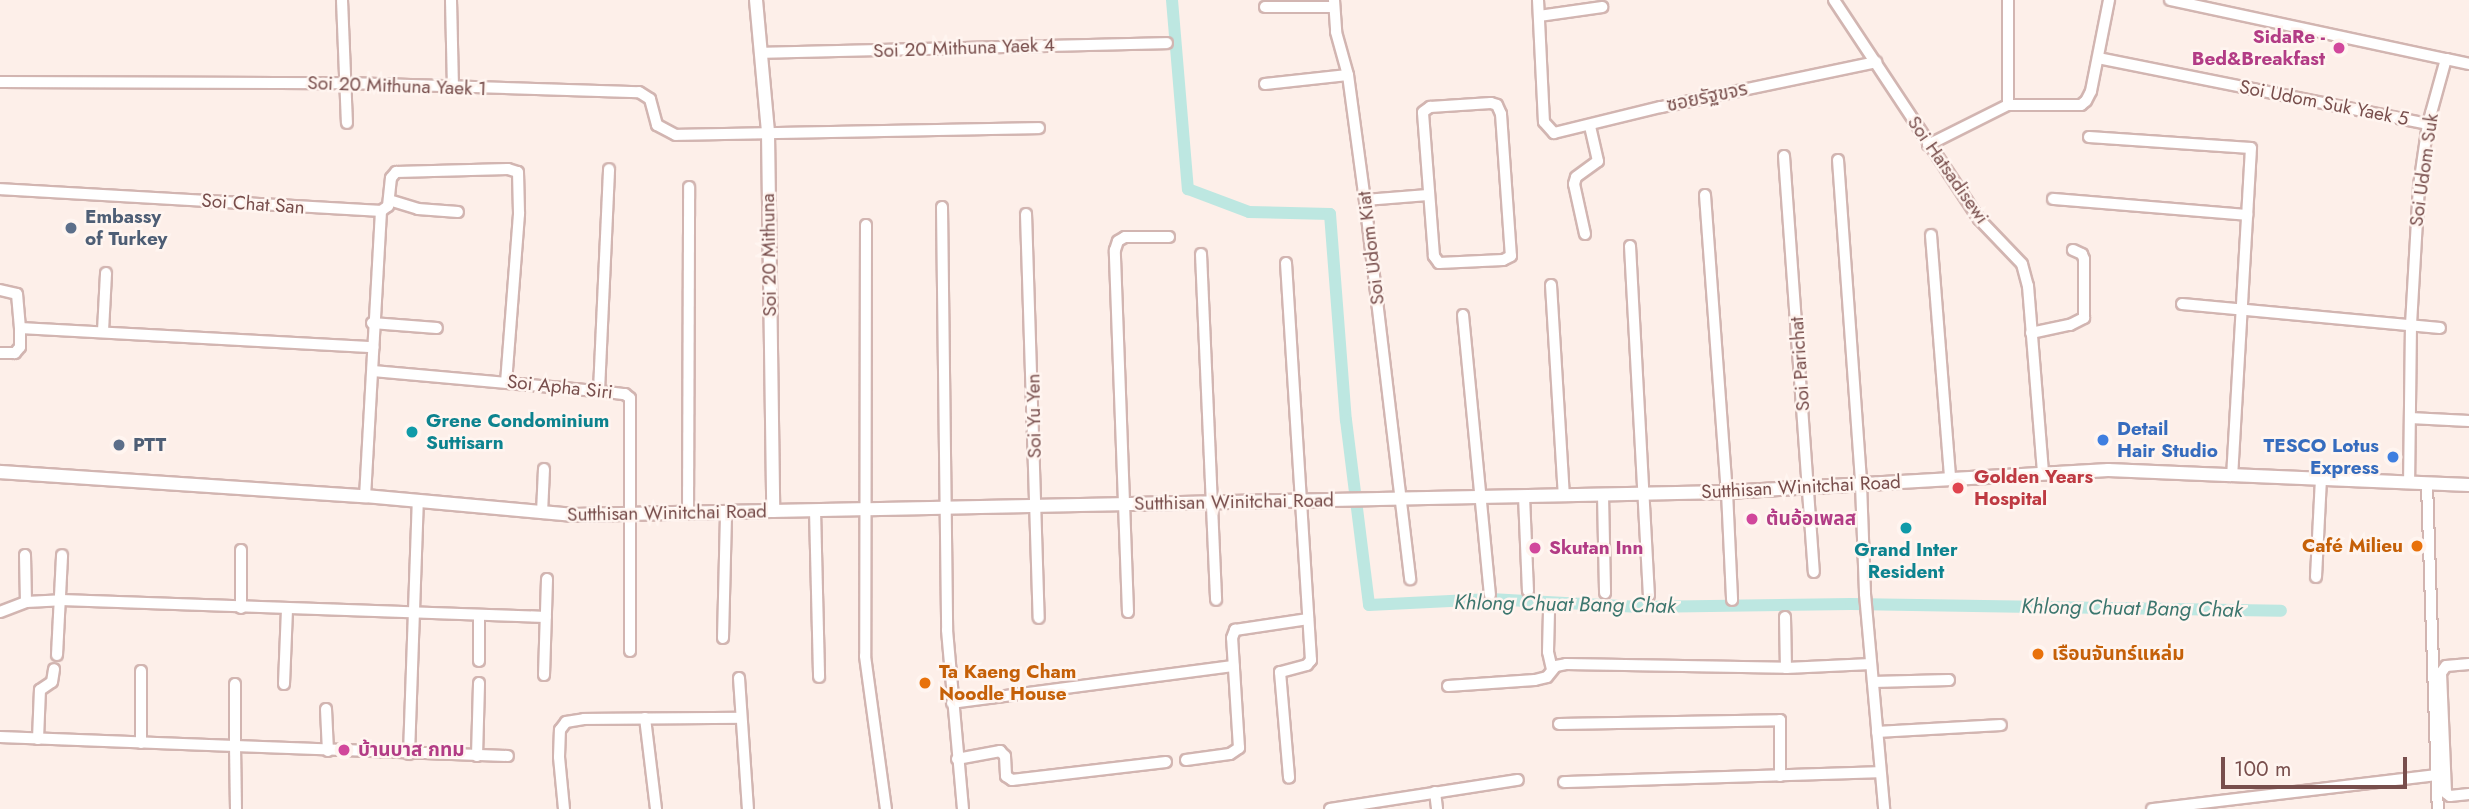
<!DOCTYPE html>
<meta charset="utf-8">
<style>
body{margin:0}
#map{position:relative;width:2469px;height:809px;overflow:hidden;background:#fdefe9;font-family:Jost,"Noto Sans Thai",sans-serif}
div>[style]{position:absolute}
[style*='--x']{left:calc(var(--x)*1px);top:calc(var(--y)*1px);width:calc(var(--w)*1px);rotate:calc(var(--a)*1deg)}
.canal>*{height:12px;margin:-6px;padding:0 6px;transform-origin:6px;border-radius:6px;background:#bde7e1}
.roads{filter:drop-shadow(2px 0 #d2b5b1) drop-shadow(-2px 0 #d2b5b1) drop-shadow(0 2px #d2b5b1) drop-shadow(0 -2px #d2b5b1)}
.minor>*{height:10px;margin:-5px;padding:0 5px;transform-origin:5px;border-radius:5px;background:#fff}
.tertiary>*{height:12px;margin:-6px;padding:0 6px;transform-origin:6px;border-radius:6px;background:#fff}
.dots>*{width:19px;height:19px;translate:-50% -50%;box-sizing:border-box;border:4px solid #fff5f0;border-radius:50%}
span{translate:-50% -50%;white-space:nowrap;text-align:center;line-height:1.15;-webkit-text-stroke:5px #fff5f0;paint-order:stroke}
.hotel-label{font-size:19px;color:#b23c85;font-weight:700}
.right{translate:-100% -50%;text-align:right}
.left{translate:0 -50%;text-align:left}
.street-label{font-size:19px;color:#784e4c}
.service-label{font-size:19px;color:#4e5e75;font-weight:700}
.culture-label{font-size:19px;color:#0d838f;font-weight:700}
.shop-label{font-size:19px;color:#366cbe;font-weight:700}
.health-label{font-size:19px;color:#be3a42;font-weight:700}
.food-label{font-size:19px;color:#c56008;font-weight:700}
.water-label{font-size:21px;color:#3c766e;font-style:italic}
.scale{position:absolute;left:2221px;top:757px;width:186px;height:32px;box-sizing:border-box;border:4px solid #784e4c;border-top:0;padding-left:9px;font-size:21px;line-height:24px;white-space:nowrap;color:#784e4c;-webkit-text-stroke:5px #fff5f0;paint-order:stroke}
</style>
<div id="map">
<div class="canal">
<div style="--x:1172;--y:0;--w:190;--a:85.2"></div>
<div style="--x:1188;--y:189;--w:65;--a:20.7"></div>
<div style="--x:1249;--y:212;--w:81;--a:1.4"></div>
<div style="--x:1330;--y:214;--w:207;--a:85.6"></div>
<div style="--x:1346;--y:420;--w:186;--a:82.9"></div>
<div style="--x:1369;--y:605;--w:122;--a:-2.8"></div>
<div style="--x:1491;--y:599;--w:149;--a:3.1"></div>
<div style="--x:1640;--y:607;--w:211;--a:-0.8"></div>
<div style="--x:1851;--y:604;--w:430;--a:0.9"></div>
</div>
<div class="roads">
<div class="minor">
<div style="--x:342;--y:0;--w:123;--a:87.7"></div>
<div style="--x:451;--y:0;--w:88;--a:88.7"></div>
<div style="--x:1334;--y:0;--w:32;--a:86"></div>
<div style="--x:1336;--y:32;--w:45;--a:74.4"></div>
<div style="--x:1348;--y:75;--w:126;--a:82.3"></div>
<div style="--x:1365;--y:200;--w:382;--a:83.2"></div>
<div style="--x:1538;--y:0;--w:122;--a:87.2"></div>
<div style="--x:1544;--y:122;--w:15;--a:48"></div>
<div style="--x:1554;--y:133;--w:110;--a:-13.7"></div>
<div style="--x:1661;--y:107;--w:220;--a:-11.8"></div>
<div style="--x:1834;--y:0;--w:263;--a:56.5"></div>
<div style="--x:1979;--y:219;--w:62;--a:46.3"></div>
<div style="--x:2022;--y:264;--w:23;--a:75"></div>
<div style="--x:2028;--y:286;--w:188;--a:85.4"></div>
<div style="--x:2008;--y:0;--w:105;--a:90"></div>
<div style="--x:2170;--y:0;--w:282;--a:12.1"></div>
<div style="--x:2446;--y:59;--w:67;--a:105.5"></div>
<div style="--x:2428;--y:124;--w:63;--a:98.3"></div>
<div style="--x:2419;--y:186;--w:138;--a:93.3"></div>
<div style="--x:2411;--y:324;--w:158;--a:90.7"></div>
<div style="--x:1265;--y:7;--w:69;--a:0"></div>
<div style="--x:1539;--y:16;--w:64;--a:-8.1"></div>
<div style="--x:760;--y:53;--w:407;--a:-1.4"></div>
<div style="--x:2098;--y:58;--w:337;--a:11.3"></div>
<div style="--x:2446;--y:59;--w:24;--a:12"></div>
<div style="--x:0;--y:82;--w:347;--a:0.2"></div>
<div style="--x:347;--y:83;--w:292;--a:1.8"></div>
<div style="--x:639;--y:92;--w:13;--a:32"></div>
<div style="--x:650;--y:99;--w:27;--a:75"></div>
<div style="--x:657;--y:125;--w:21;--a:28"></div>
<div style="--x:676;--y:135;--w:363;--a:-1.1"></div>
<div style="--x:1265;--y:84;--w:83;--a:-6.2"></div>
<div style="--x:1491;--y:103;--w:6;--a:18"></div>
<div style="--x:1497;--y:105;--w:10;--a:66"></div>
<div style="--x:1501;--y:114;--w:142;--a:86"></div>
<div style="--x:1511;--y:256;--w:9;--a:153"></div>
<div style="--x:1503;--y:260;--w:64;--a:177.3"></div>
<div style="--x:1439;--y:263;--w:9;--a:-126"></div>
<div style="--x:1434;--y:256;--w:144;--a:-94.4"></div>
<div style="--x:1423;--y:112;--w:9;--a:-36"></div>
<div style="--x:1430;--y:107;--w:61;--a:-3.8"></div>
<div style="--x:2089;--y:137;--w:162;--a:3.9"></div>
<div style="--x:2251;--y:148;--w:326;--a:93.3"></div>
<div style="--x:1928;--y:145;--w:89;--a:-26.6"></div>
<div style="--x:2008;--y:105;--w:73;--a:0"></div>
<div style="--x:2081;--y:105;--w:6;--a:-39"></div>
<div style="--x:2086;--y:101;--w:11;--a:-63"></div>
<div style="--x:2091;--y:91;--w:93;--a:-78.8"></div>
<div style="--x:1784;--y:156;--w:417;--a:85.9"></div>
<div style="--x:1838;--y:160;--w:325;--a:85.9"></div>
<div style="--x:1861;--y:484;--w:110;--a:87.9"></div>
<div style="--x:1865;--y:594;--w:216;--a:84.9"></div>
<div style="--x:0;--y:189;--w:382;--a:3.3"></div>
<div style="--x:381;--y:211;--w:285;--a:93.2"></div>
<div style="--x:1705;--y:195;--w:298;--a:85.8"></div>
<div style="--x:1727;--y:492;--w:108;--a:87.3"></div>
<div style="--x:2053;--y:199;--w:195;--a:4.7"></div>
<div style="--x:389;--y:200;--w:30;--a:17"></div>
<div style="--x:418;--y:209;--w:40;--a:4.3"></div>
<div style="--x:1365;--y:200;--w:63;--a:-4.5"></div>
<div style="--x:942;--y:207;--w:423;--a:89.3"></div>
<div style="--x:947;--y:630;--w:180;--a:84.9"></div>
<div style="--x:381;--y:211;--w:9;--a:-36"></div>
<div style="--x:388;--y:206;--w:28;--a:-84"></div>
<div style="--x:391;--y:178;--w:8;--a:-50"></div>
<div style="--x:396;--y:172;--w:112;--a:-1.5"></div>
<div style="--x:508;--y:169;--w:10;--a:17"></div>
<div style="--x:518;--y:172;--w:42;--a:88.6"></div>
<div style="--x:519;--y:214;--w:169;--a:94.4"></div>
<div style="--x:1026;--y:214;--w:404;--a:88.2"></div>
<div style="--x:866;--y:225;--w:431;--a:90.1"></div>
<div style="--x:865;--y:656;--w:154;--a:82.2"></div>
<div style="--x:1585;--y:234;--w:51;--a:-102.4"></div>
<div style="--x:1574;--y:184;--w:7;--a:-74"></div>
<div style="--x:1576;--y:177;--w:27;--a:-36"></div>
<div style="--x:1598;--y:161;--w:37;--a:-103"></div>
<div style="--x:1931;--y:235;--w:244;--a:85.5"></div>
<div style="--x:1630;--y:246;--w:350;--a:86.9"></div>
<div style="--x:1201;--y:254;--w:346;--a:87.5"></div>
<div style="--x:1286;--y:263;--w:398;--a:86.4"></div>
<div style="--x:1311;--y:660;--w:6;--a:129"></div>
<div style="--x:1307;--y:665;--w:28;--a:165"></div>
<div style="--x:1280;--y:672;--w:106;--a:85.1"></div>
<div style="--x:1551;--y:285;--w:210;--a:86.5"></div>
<div style="--x:0;--y:290;--w:17;--a:13"></div>
<div style="--x:17;--y:294;--w:34;--a:85"></div>
<div style="--x:20;--y:328;--w:19;--a:90"></div>
<div style="--x:20;--y:347;--w:8;--a:130"></div>
<div style="--x:15;--y:353;--w:15;--a:180"></div>
<div style="--x:2182;--y:304;--w:259;--a:5.3"></div>
<div style="--x:1463;--y:315;--w:281;--a:84.5"></div>
<div style="--x:372;--y:323;--w:65;--a:4.4"></div>
<div style="--x:20;--y:328;--w:354;--a:3.1"></div>
<div style="--x:103;--y:331;--w:58;--a:-87"></div>
<div style="--x:2031;--y:333;--w:40;--a:-12"></div>
<div style="--x:2070;--y:325;--w:16;--a:-27"></div>
<div style="--x:2084;--y:318;--w:59;--a:-90"></div>
<div style="--x:2084;--y:259;--w:5;--a:-112"></div>
<div style="--x:2082;--y:254;--w:10;--a:-156"></div>
<div style="--x:373;--y:371;--w:227;--a:5.1"></div>
<div style="--x:599;--y:391;--w:26;--a:7"></div>
<div style="--x:625;--y:394;--w:6;--a:39"></div>
<div style="--x:630;--y:398;--w:253;--a:90"></div>
<div style="--x:599;--y:391;--w:222;--a:-87.4"></div>
<div style="--x:2410;--y:418;--w:59;--a:2.9"></div>
<div style="--x:2427;--y:484;--w:325;--a:88.1"></div>
<div style="--x:1603;--y:495;--w:98;--a:88.8"></div>
<div style="--x:1524;--y:496;--w:95;--a:87.6"></div>
<div style="--x:815;--y:510;--w:167;--a:88.6"></div>
<div style="--x:542;--y:513;--w:44;--a:-87.4"></div>
<div style="--x:688;--y:513;--w:326;--a:-89.8"></div>
<div style="--x:241;--y:550;--w:58;--a:90"></div>
<div style="--x:25;--y:555;--w:47;--a:88.8"></div>
<div style="--x:2316;--y:577;--w:98;--a:-87.1"></div>
<div style="--x:1549;--y:611;--w:41;--a:91.4"></div>
<div style="--x:1548;--y:652;--w:17;--a:77"></div>
<div style="--x:0;--y:612;--w:28;--a:-21"></div>
<div style="--x:26;--y:602;--w:35;--a:-3"></div>
<div style="--x:61;--y:600;--w:485;--a:2"></div>
<div style="--x:1128;--y:612;--w:362;--a:-92.1"></div>
<div style="--x:1115;--y:250;--w:9;--a:-72"></div>
<div style="--x:1118;--y:241;--w:8;--a:-30"></div>
<div style="--x:1125;--y:237;--w:44;--a:0"></div>
<div style="--x:1785;--y:617;--w:51;--a:88.9"></div>
<div style="--x:1786;--y:668;--w:85;--a:-2.7"></div>
<div style="--x:723;--y:638;--w:126;--a:-88.6"></div>
<div style="--x:57;--y:655;--w:100;--a:-87.1"></div>
<div style="--x:479;--y:661;--w:46;--a:-90"></div>
<div style="--x:2469;--y:664;--w:23;--a:175"></div>
<div style="--x:2446;--y:666;--w:9;--a:126"></div>
<div style="--x:2441;--y:673;--w:120;--a:87.6"></div>
<div style="--x:2446;--y:793;--w:5;--a:37"></div>
<div style="--x:2450;--y:796;--w:19;--a:-6"></div>
<div style="--x:544;--y:675;--w:96;--a:-88.2"></div>
<div style="--x:739;--y:678;--w:131;--a:86.1"></div>
<div style="--x:1873;--y:682;--w:76;--a:-1.5"></div>
<div style="--x:235;--y:684;--w:62;--a:90"></div>
<div style="--x:235;--y:746;--w:273;--a:2.1"></div>
<div style="--x:284;--y:684;--w:75;--a:-87.7"></div>
<div style="--x:1448;--y:686;--w:87;--a:-3.9"></div>
<div style="--x:1535;--y:680;--w:12;--a:-14"></div>
<div style="--x:1547;--y:677;--w:14;--a:-51"></div>
<div style="--x:1556;--y:666;--w:10;--a:-11"></div>
<div style="--x:1566;--y:664;--w:220;--a:1"></div>
<div style="--x:952;--y:703;--w:284;--a:-7.5"></div>
<div style="--x:326;--y:709;--w:42;--a:87.3"></div>
<div style="--x:645;--y:718;--w:92;--a:83.1"></div>
<div style="--x:1559;--y:724;--w:221;--a:-1"></div>
<div style="--x:1780;--y:720;--w:56;--a:90"></div>
<div style="--x:1877;--y:732;--w:124;--a:-3.2"></div>
<div style="--x:0;--y:737;--w:235;--a:2.2"></div>
<div style="--x:235;--y:746;--w:63;--a:89.1"></div>
<div style="--x:38;--y:739;--w:49;--a:-87.7"></div>
<div style="--x:40;--y:690;--w:14;--a:-34"></div>
<div style="--x:52;--y:682;--w:13;--a:-81"></div>
<div style="--x:141;--y:743;--w:72;--a:-90"></div>
<div style="--x:409;--y:754;--w:254;--a:-88"></div>
<div style="--x:477;--y:756;--w:73;--a:-88.4"></div>
<div style="--x:957;--y:759;--w:44;--a:-10.5"></div>
<div style="--x:1000;--y:751;--w:7;--a:45"></div>
<div style="--x:1005;--y:756;--w:20;--a:87"></div>
<div style="--x:1006;--y:776;--w:7;--a:34"></div>
<div style="--x:1012;--y:780;--w:155;--a:-6.7"></div>
<div style="--x:1186;--y:760;--w:44;--a:-7.8"></div>
<div style="--x:1230;--y:754;--w:11;--a:-34"></div>
<div style="--x:1239;--y:748;--w:110;--a:-93.6"></div>
<div style="--x:1232;--y:638;--w:9;--a:-69"></div>
<div style="--x:1235;--y:630;--w:74;--a:-8.6"></div>
<div style="--x:1564;--y:782;--w:316;--a:-1.8"></div>
<div style="--x:1435;--y:792;--w:17;--a:83"></div>
<div style="--x:564;--y:809;--w:52;--a:-95.5"></div>
<div style="--x:559;--y:757;--w:27;--a:-88"></div>
<div style="--x:560;--y:730;--w:10;--a:-53"></div>
<div style="--x:566;--y:722;--w:18;--a:-9"></div>
<div style="--x:584;--y:719;--w:157;--a:-0.4"></div>
<div style="--x:1330;--y:809;--w:190;--a:-8.8"></div>
<div style="--x:2152;--y:809;--w:286;--a:-6.8"></div>
</div>
<div class="tertiary">
<div style="--x:756;--y:0;--w:134;--a:84.8"></div>
<div style="--x:768;--y:133;--w:378;--a:89.2"></div>
<div style="--x:0;--y:472;--w:366;--a:3.8"></div>
<div style="--x:365;--y:496;--w:210;--a:5.2"></div>
<div style="--x:574;--y:515;--w:1153;--a:-1.14"></div>
<div style="--x:1727;--y:492;--w:382;--a:-3.3"></div>
<div style="--x:2108;--y:470;--w:361;--a:2.4"></div>
</div>
</div>
<div class="dots">
<div style="left:2339px;top:48px;background:#d1479c"></div>
<div style="left:71px;top:228px;background:#5c6f8a"></div>
<div style="left:412px;top:432px;background:#0f9aa8"></div>
<div style="left:2103px;top:440px;background:#3f7fe0"></div>
<div style="left:119px;top:445px;background:#5c6f8a"></div>
<div style="left:2393px;top:457px;background:#3f7fe0"></div>
<div style="left:1958px;top:488px;background:#e0444e"></div>
<div style="left:1752px;top:519px;background:#d1479c"></div>
<div style="left:1906px;top:528px;background:#0f9aa8"></div>
<div style="left:2417px;top:546px;background:#e8710a"></div>
<div style="left:1535px;top:548px;background:#d1479c"></div>
<div style="left:2038px;top:654px;background:#e8710a"></div>
<div style="left:925px;top:683px;background:#e8710a"></div>
<div style="left:344px;top:750px;background:#d1479c"></div>
</div>
<div class="hotel-label">
<span class="right" style="left:2325px;top:48px">SidaRe -<br>Bed&amp;Breakfast</span>
<span class="left" style="left:1766px;top:519px">ต้นอ้อเพลส</span>
<span class="left" style="left:1549px;top:548px">Skutan Inn</span>
<span class="left" style="left:358px;top:750px">บ้านบาส กทม</span>
</div>
<div class="street-label">
<span style="left:964px;top:48px;rotate:-2deg">Soi 20 Mithuna Yaek 4</span>
<span style="left:397px;top:86px;rotate:2deg">Soi 20 Mithuna Yaek 1</span>
<span style="left:1707px;top:97px;rotate:-12deg">ซอยรัฐขจร</span>
<span style="left:2324px;top:103px;rotate:11deg">Soi Udom Suk Yaek 5</span>
<span style="left:1948px;top:170px;rotate:55deg">Soi Hatsadisewi</span>
<span style="left:2424px;top:170px;rotate:-82deg">Soi Udom Suk</span>
<span style="left:253px;top:204px;rotate:4deg">Soi Chat San</span>
<span style="left:1371px;top:248px;rotate:-97deg">Soi Udom Kiat</span>
<span style="left:769px;top:255px;rotate:-91deg">Soi 20 Mithuna</span>
<span style="left:1800px;top:364px;rotate:-94deg">Soi Parichat</span>
<span style="left:560px;top:387px;rotate:6deg">Soi Apha Siri</span>
<span style="left:1034px;top:416px;rotate:-91deg">Soi Yu Yen</span>
<span style="left:1801px;top:487px;rotate:-3deg">Sutthisan Winitchai Road</span>
<span style="left:1234px;top:502px;rotate:-1deg">Sutthisan Winitchai Road</span>
<span style="left:667px;top:513px;rotate:-1deg">Sutthisan Winitchai Road</span>
</div>
<div class="service-label">
<span class="left" style="left:85px;top:228px">Embassy<br>of Turkey</span>
<span class="left" style="left:133px;top:445px">PTT</span>
</div>
<div class="culture-label">
<span class="left" style="left:426px;top:432px">Grene Condominium<br>Suttisarn</span>
<span style="left:1906px;top:561px">Grand Inter<br>Resident</span>
</div>
<div class="shop-label">
<span class="left" style="left:2117px;top:440px">Detail<br>Hair Studio</span>
<span class="right" style="left:2379px;top:457px">TESCO Lotus<br>Express</span>
</div>
<div class="health-label">
<span class="left" style="left:1974px;top:488px">Golden Years<br>Hospital</span>
</div>
<div class="food-label">
<span class="right" style="left:2403px;top:546px">Café Milieu</span>
<span class="left" style="left:2052px;top:654px">เรือนจันทร์แหล่ม</span>
<span class="left" style="left:939px;top:683px">Ta Kaeng Cham<br>Noodle House</span>
</div>
<div class="water-label">
<span style="left:1565px;top:604px;rotate:1deg">Khlong Chuat Bang Chak</span>
<span style="left:2132px;top:608px;rotate:1deg">Khlong Chuat Bang Chak</span>
</div>
<div class="scale">100 m</div>
</div>
